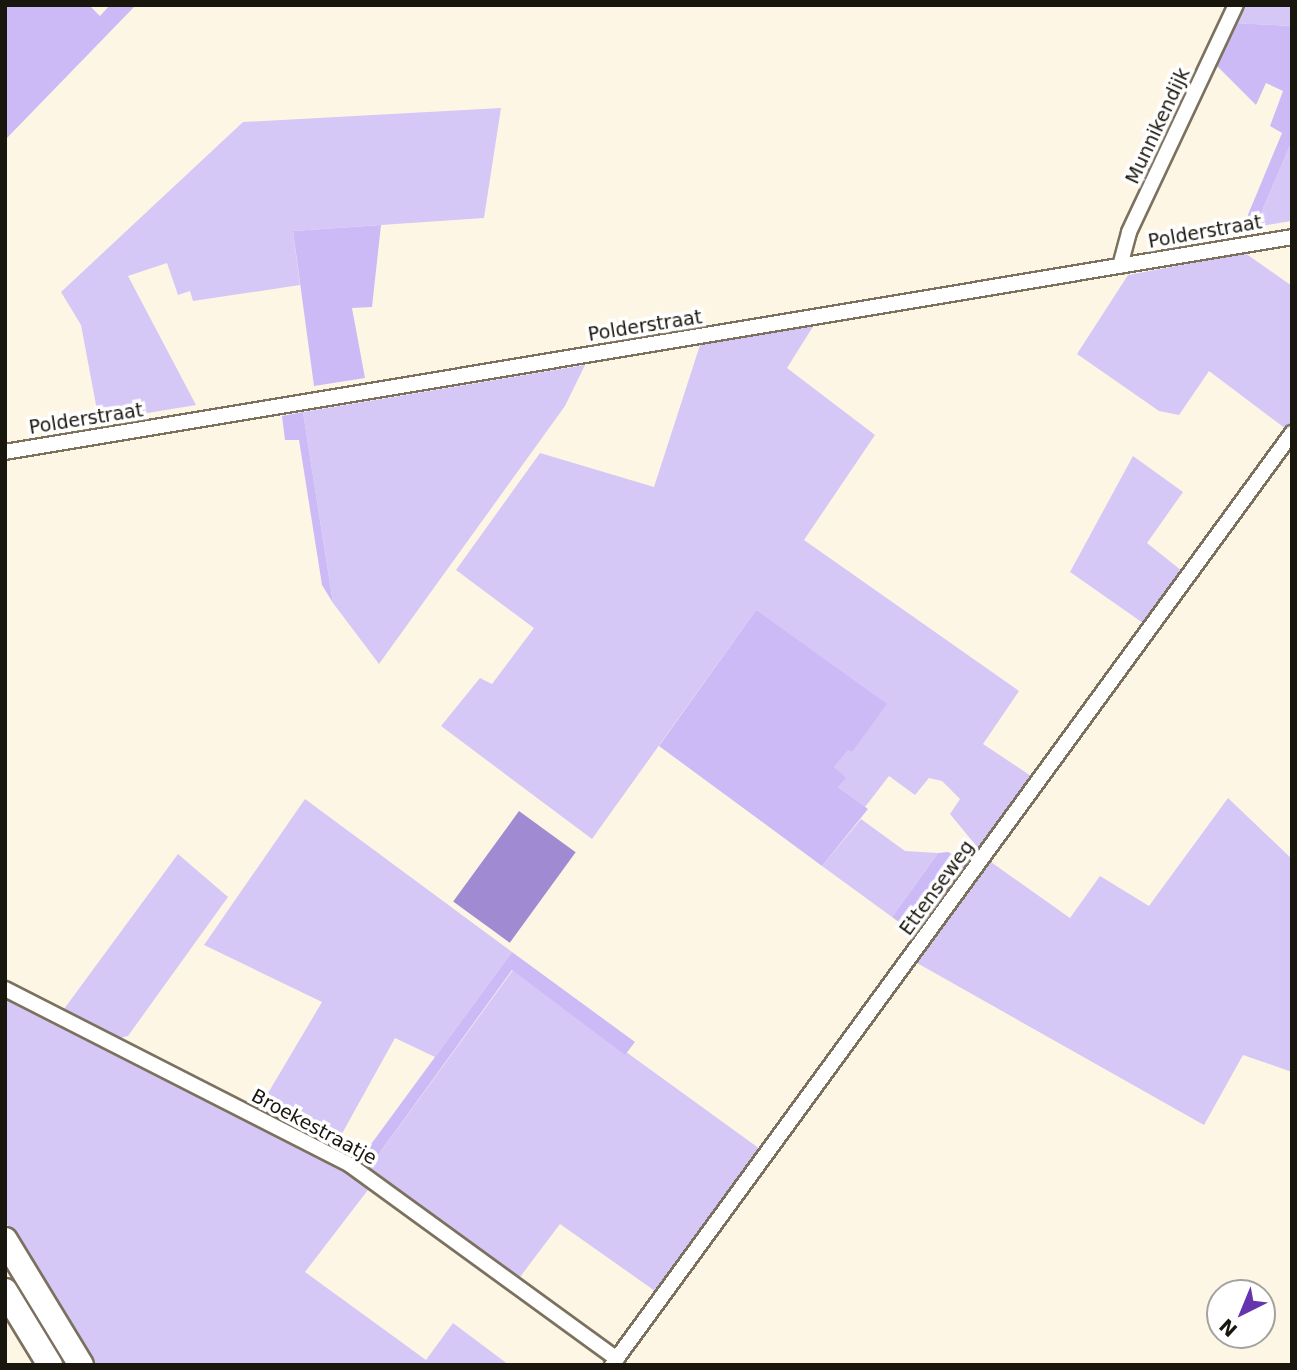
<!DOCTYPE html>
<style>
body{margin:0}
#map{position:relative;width:1297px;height:1370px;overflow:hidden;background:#fef6e5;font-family:"DejaVu Sans",sans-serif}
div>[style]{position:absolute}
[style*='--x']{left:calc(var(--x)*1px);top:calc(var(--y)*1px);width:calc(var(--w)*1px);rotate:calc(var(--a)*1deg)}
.green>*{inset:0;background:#d5c8f7}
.forest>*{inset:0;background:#ccbaf7}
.water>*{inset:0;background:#a08ad2;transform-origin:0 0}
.roads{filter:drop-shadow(2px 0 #7b715e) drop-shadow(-2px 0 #7b715e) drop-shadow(0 2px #7b715e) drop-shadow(0 -2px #7b715e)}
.minor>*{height:14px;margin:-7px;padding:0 7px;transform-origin:7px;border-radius:7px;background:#fff}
.motorway>*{height:24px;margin:-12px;padding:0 12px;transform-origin:12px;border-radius:12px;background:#fff}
span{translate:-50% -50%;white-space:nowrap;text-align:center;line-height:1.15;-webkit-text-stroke:7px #fff;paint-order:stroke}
.street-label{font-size:19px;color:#19160e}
.frame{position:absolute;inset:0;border:7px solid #19160e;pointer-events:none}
.north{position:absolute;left:1206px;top:1279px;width:70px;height:70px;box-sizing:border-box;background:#fff;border:2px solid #a3a29f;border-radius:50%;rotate:223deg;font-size:19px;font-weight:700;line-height:28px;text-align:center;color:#19160e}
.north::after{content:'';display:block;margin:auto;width:24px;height:32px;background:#6634ac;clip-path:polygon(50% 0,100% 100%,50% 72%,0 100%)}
</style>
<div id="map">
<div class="green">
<div style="clip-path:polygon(1243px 5px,1292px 5px,1292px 26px,1235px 23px)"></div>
<div style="clip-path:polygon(501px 108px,484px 218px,293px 231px,300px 285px,193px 301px,190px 291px,178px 295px,167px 263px,128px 276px,196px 405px,99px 421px,81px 325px,61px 292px,243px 122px)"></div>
<div style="clip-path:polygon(1292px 141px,1292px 221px,1255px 227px)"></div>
<div style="clip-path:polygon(1245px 253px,1292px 286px,1292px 421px,1286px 429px,1209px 371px,1179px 415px,1159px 411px,1077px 354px,1128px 275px)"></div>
<div style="clip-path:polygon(814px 325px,787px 368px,875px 435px,804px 540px,1019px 691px,983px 744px,1031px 776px,978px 848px,950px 814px,960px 799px,942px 781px,929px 778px,915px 795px,889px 776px,865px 807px,838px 787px,834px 767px,848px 749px,852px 752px,756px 610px,592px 839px,441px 726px,480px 678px,492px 684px,534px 628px,456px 570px,540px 453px,654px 487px,700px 345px)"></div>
<div style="clip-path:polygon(585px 365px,565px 406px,379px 664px,333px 603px,303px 412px)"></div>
<div style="clip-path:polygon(1133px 456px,1183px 492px,1147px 543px,1182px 571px,1143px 623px,1070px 572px)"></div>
<div style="clip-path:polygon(1228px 798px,1292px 859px,1292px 1072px,1243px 1055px,1204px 1125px,917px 963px,991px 862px,1070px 918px,1100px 876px,1149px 906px)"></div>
<div style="clip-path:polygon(305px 799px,512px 952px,435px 1057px,395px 1038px,334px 1148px,258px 1110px,322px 1002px,204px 945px)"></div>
<div style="clip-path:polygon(861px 819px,905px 851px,938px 853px,892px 917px,822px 866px)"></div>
<div style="clip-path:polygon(178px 854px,228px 897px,128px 1036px,120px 1038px,64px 1009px)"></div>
<div style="clip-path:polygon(513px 970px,760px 1149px,655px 1291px,560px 1224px,520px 1277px,368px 1169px)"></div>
<div style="clip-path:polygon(5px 993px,358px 1176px,371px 1186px,305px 1272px,426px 1360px,453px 1323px,509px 1365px,95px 1365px,5px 1221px)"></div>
</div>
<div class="forest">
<div style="clip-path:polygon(5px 5px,89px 5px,100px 16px,110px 5px,136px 5px,5px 140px)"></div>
<div style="clip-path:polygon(1235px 23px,1292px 26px,1292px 141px,1255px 227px,1242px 229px,1282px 133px,1270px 126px,1283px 91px,1266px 83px,1256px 105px,1215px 64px)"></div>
<div style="clip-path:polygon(381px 225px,372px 307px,352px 308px,365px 378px,314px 386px,293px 231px)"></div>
<div style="clip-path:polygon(303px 412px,333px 603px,322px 585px,299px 440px,285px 440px,282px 416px)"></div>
<div style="clip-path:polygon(756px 610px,887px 704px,852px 752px,848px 750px,834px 767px,846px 778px,838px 787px,868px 809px,822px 866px,659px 746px)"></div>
<div style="clip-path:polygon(948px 852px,968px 863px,915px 934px,892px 917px,938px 853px)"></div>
<div style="clip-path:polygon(512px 952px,635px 1042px,625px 1055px,512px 970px,368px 1169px,358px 1162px)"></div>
</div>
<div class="water">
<div style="left:519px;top:811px;width:70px;height:112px;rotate:36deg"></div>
</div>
<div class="roads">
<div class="minor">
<div style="--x:1120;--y:266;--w:35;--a:-75"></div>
<div style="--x:1129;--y:232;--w:251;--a:-64.8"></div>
<div style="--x:5;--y:452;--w:1305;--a:-9.48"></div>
<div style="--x:5;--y:989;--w:387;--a:27"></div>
<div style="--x:350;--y:1165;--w:330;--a:36"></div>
<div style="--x:612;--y:1365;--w:1154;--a:-53.88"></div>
</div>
<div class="motorway">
<div style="--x:5;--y:1240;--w:146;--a:58.7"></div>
<div style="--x:5;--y:1291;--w:87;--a:58.7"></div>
</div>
</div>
<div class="street-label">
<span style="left:1158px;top:126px;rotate:-65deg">Munnikendijk</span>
<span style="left:1205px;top:232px;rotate:-10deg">Polderstraat</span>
<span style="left:645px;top:326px;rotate:-9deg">Polderstraat</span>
<span style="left:86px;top:419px;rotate:-9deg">Polderstraat</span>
<span style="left:937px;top:888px;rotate:-54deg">Ettenseweg</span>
<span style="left:314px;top:1127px;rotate:28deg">Broekestraatje</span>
</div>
<div class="frame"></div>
<div class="north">N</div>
</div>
